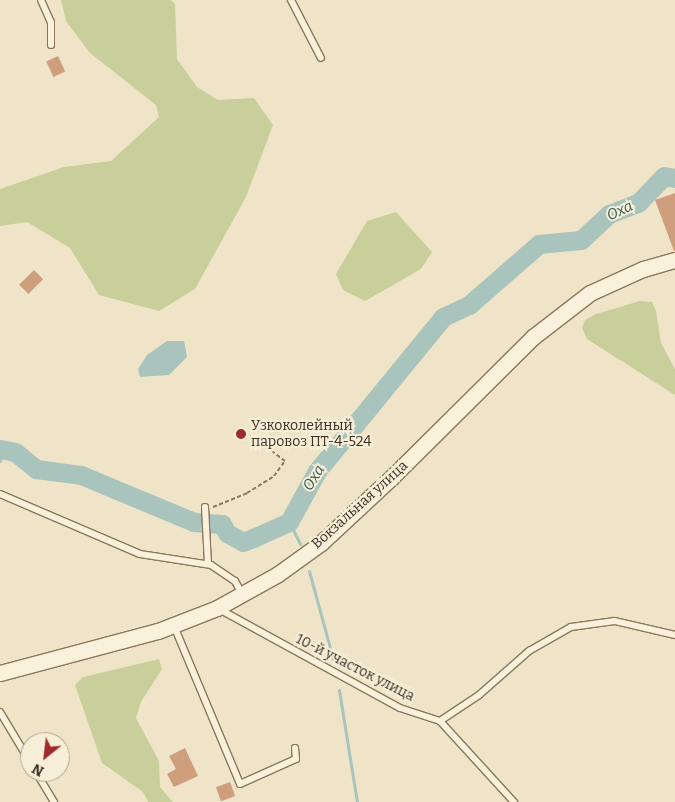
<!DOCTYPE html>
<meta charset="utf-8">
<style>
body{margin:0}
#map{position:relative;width:675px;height:802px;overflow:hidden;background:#f0e4c8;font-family:Bitter,serif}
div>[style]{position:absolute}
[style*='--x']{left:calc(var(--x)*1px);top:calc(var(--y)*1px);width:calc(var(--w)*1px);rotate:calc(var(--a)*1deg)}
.green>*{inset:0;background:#c9cf9b}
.water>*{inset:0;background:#a9c4bc}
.stream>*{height:3px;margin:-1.5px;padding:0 1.5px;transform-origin:1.5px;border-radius:1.5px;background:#a9c4bc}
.river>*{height:19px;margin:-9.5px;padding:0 9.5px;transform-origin:9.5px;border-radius:9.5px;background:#a9c4bc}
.building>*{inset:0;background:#cf9f7d;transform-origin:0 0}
.path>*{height:2px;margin-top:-1px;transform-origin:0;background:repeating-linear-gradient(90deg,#8d765c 0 4px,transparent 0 6.5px)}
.roads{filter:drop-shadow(1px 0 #8d765c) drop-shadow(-1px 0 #8d765c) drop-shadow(0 1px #8d765c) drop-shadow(0 -1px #8d765c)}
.service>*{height:6px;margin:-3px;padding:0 3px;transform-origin:3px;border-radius:3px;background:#faf1dc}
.tertiary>*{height:15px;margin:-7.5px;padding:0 7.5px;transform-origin:7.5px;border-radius:7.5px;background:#faf1dc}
.dots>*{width:14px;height:14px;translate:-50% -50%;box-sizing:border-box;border:2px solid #f7eed8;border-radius:50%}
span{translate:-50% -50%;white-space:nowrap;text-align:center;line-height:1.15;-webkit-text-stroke:4px #f7eed8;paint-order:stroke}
.poi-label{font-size:14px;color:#3d2e20}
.left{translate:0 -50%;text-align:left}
.street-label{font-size:14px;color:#3d2e20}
.water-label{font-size:15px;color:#2f5d5a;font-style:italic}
.north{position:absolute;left:20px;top:732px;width:50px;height:50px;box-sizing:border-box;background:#f7eed8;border:1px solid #ada18e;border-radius:50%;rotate:209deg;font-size:14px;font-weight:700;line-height:20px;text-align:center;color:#3d2e20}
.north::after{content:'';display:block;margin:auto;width:18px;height:22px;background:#9e2a2b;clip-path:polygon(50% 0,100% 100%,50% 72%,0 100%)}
</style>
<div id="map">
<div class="green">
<div style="clip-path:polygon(61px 0,170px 0,175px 4px,177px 59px,197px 87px,218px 100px,254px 98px,273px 125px,246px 197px,195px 289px,159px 311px,99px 295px,70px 248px,27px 222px,0 226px,0 189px,64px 167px,111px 161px,159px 117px,156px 105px,90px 53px,66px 21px)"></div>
<div style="clip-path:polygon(396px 212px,432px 252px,421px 269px,365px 301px,343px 290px,336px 274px,367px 221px)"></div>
<div style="clip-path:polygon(640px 301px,652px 302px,656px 311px,661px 343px,675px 369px,675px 395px,587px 339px,582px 328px,585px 320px,596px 314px)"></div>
<div style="clip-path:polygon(159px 659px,162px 669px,141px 702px,136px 718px,159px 761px,160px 787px,173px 802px,148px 802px,143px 792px,102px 763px,75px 685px,83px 677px)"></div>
</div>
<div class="water">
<div style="clip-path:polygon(167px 341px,184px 341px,187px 357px,169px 375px,140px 377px,138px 369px,147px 355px)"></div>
</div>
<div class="stream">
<div style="--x:0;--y:461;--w:11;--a:-80"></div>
<div style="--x:289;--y:522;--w:25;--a:63"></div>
<div style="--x:309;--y:571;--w:91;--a:74.7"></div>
<div style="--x:339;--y:690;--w:113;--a:80.9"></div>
</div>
<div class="river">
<div style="--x:0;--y:449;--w:15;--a:11"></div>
<div style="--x:15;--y:452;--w:27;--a:39"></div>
<div style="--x:36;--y:469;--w:45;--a:7.6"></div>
<div style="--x:81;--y:475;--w:122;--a:22.6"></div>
<div style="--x:194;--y:522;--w:28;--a:4"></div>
<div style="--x:222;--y:524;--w:10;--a:61"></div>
<div style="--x:227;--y:533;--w:18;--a:29"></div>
<div style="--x:243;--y:542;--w:11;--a:-22"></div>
<div style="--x:253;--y:538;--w:39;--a:-24"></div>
<div style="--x:289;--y:522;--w:58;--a:-61.2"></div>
<div style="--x:317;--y:471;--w:199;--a:-50.7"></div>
<div style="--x:443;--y:317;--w:29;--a:-25"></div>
<div style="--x:469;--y:305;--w:93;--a:-41.1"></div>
<div style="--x:539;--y:244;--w:42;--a:-5.4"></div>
<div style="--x:581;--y:240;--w:38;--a:-43"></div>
<div style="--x:609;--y:214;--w:31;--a:-21"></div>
<div style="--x:638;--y:203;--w:37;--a:-46"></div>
<div style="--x:664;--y:176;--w:11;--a:10"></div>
</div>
<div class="building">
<div style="left:58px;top:56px;width:17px;height:13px;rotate:65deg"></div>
<div style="clip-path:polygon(675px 193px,675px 251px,674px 251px,655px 200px)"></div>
<div style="left:34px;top:270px;width:13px;height:21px;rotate:45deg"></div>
<div style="clip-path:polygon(185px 748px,198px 776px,174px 787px,167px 774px,176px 769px,169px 756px)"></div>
<div style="left:230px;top:782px;width:15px;height:15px;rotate:70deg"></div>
</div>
<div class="path">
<div style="--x:213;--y:507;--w:37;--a:-22"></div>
<div style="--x:247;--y:493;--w:32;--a:-32"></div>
<div style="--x:274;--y:476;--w:19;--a:-54"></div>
<div style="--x:285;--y:461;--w:44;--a:-143.4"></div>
</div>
<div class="roads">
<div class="service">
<div style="--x:41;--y:0;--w:24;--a:66"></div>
<div style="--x:51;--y:22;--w:23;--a:90"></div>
<div style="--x:291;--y:0;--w:65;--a:62.7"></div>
<div style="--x:0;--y:494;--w:152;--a:23.2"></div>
<div style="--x:140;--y:554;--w:72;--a:8.8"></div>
<div style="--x:211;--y:565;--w:29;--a:34"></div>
<div style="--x:235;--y:581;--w:15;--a:62"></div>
<div style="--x:205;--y:507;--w:57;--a:87"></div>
<div style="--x:219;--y:609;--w:206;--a:28.7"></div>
<div style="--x:400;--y:708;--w:42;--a:18"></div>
<div style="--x:440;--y:721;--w:110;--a:47.6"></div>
<div style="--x:174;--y:626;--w:171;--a:67.3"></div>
<div style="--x:240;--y:784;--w:61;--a:-24.1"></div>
<div style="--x:296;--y:759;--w:11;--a:-95"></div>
<div style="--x:0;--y:712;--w:58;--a:59"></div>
<div style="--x:440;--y:721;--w:47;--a:-33.7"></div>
<div style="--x:479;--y:695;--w:67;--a:-41.3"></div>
<div style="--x:529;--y:651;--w:48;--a:-29.7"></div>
<div style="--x:571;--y:627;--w:44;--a:-7.8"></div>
<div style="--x:615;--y:621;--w:62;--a:13.1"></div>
<div style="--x:36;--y:772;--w:35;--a:59"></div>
</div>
<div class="tertiary">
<div style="--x:0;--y:673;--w:163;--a:-14.9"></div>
<div style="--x:158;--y:631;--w:63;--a:-21.3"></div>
<div style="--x:217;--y:608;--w:70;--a:-29.1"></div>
<div style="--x:278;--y:574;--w:53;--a:-35.8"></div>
<div style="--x:321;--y:543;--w:97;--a:-42.9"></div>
<div style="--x:392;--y:477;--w:199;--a:-44.8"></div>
<div style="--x:533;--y:337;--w:72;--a:-37.7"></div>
<div style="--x:590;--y:293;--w:58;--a:-24.4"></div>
<div style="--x:643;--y:269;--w:33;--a:-16"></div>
</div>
</div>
<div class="dots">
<div style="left:241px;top:434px;background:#9e2a2b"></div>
</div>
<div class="poi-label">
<span class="left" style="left:251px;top:434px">Узкоколейный<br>паровоз ПТ-4-524</span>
</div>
<div class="street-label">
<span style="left:360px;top:505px;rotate:-42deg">Вокзальная улица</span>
<span style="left:355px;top:668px;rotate:27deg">10-й участок улица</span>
</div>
<div class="water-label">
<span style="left:620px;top:211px;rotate:-26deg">Оха</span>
<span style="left:314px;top:478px;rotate:-58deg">Оха</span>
</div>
<div class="north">N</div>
</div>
